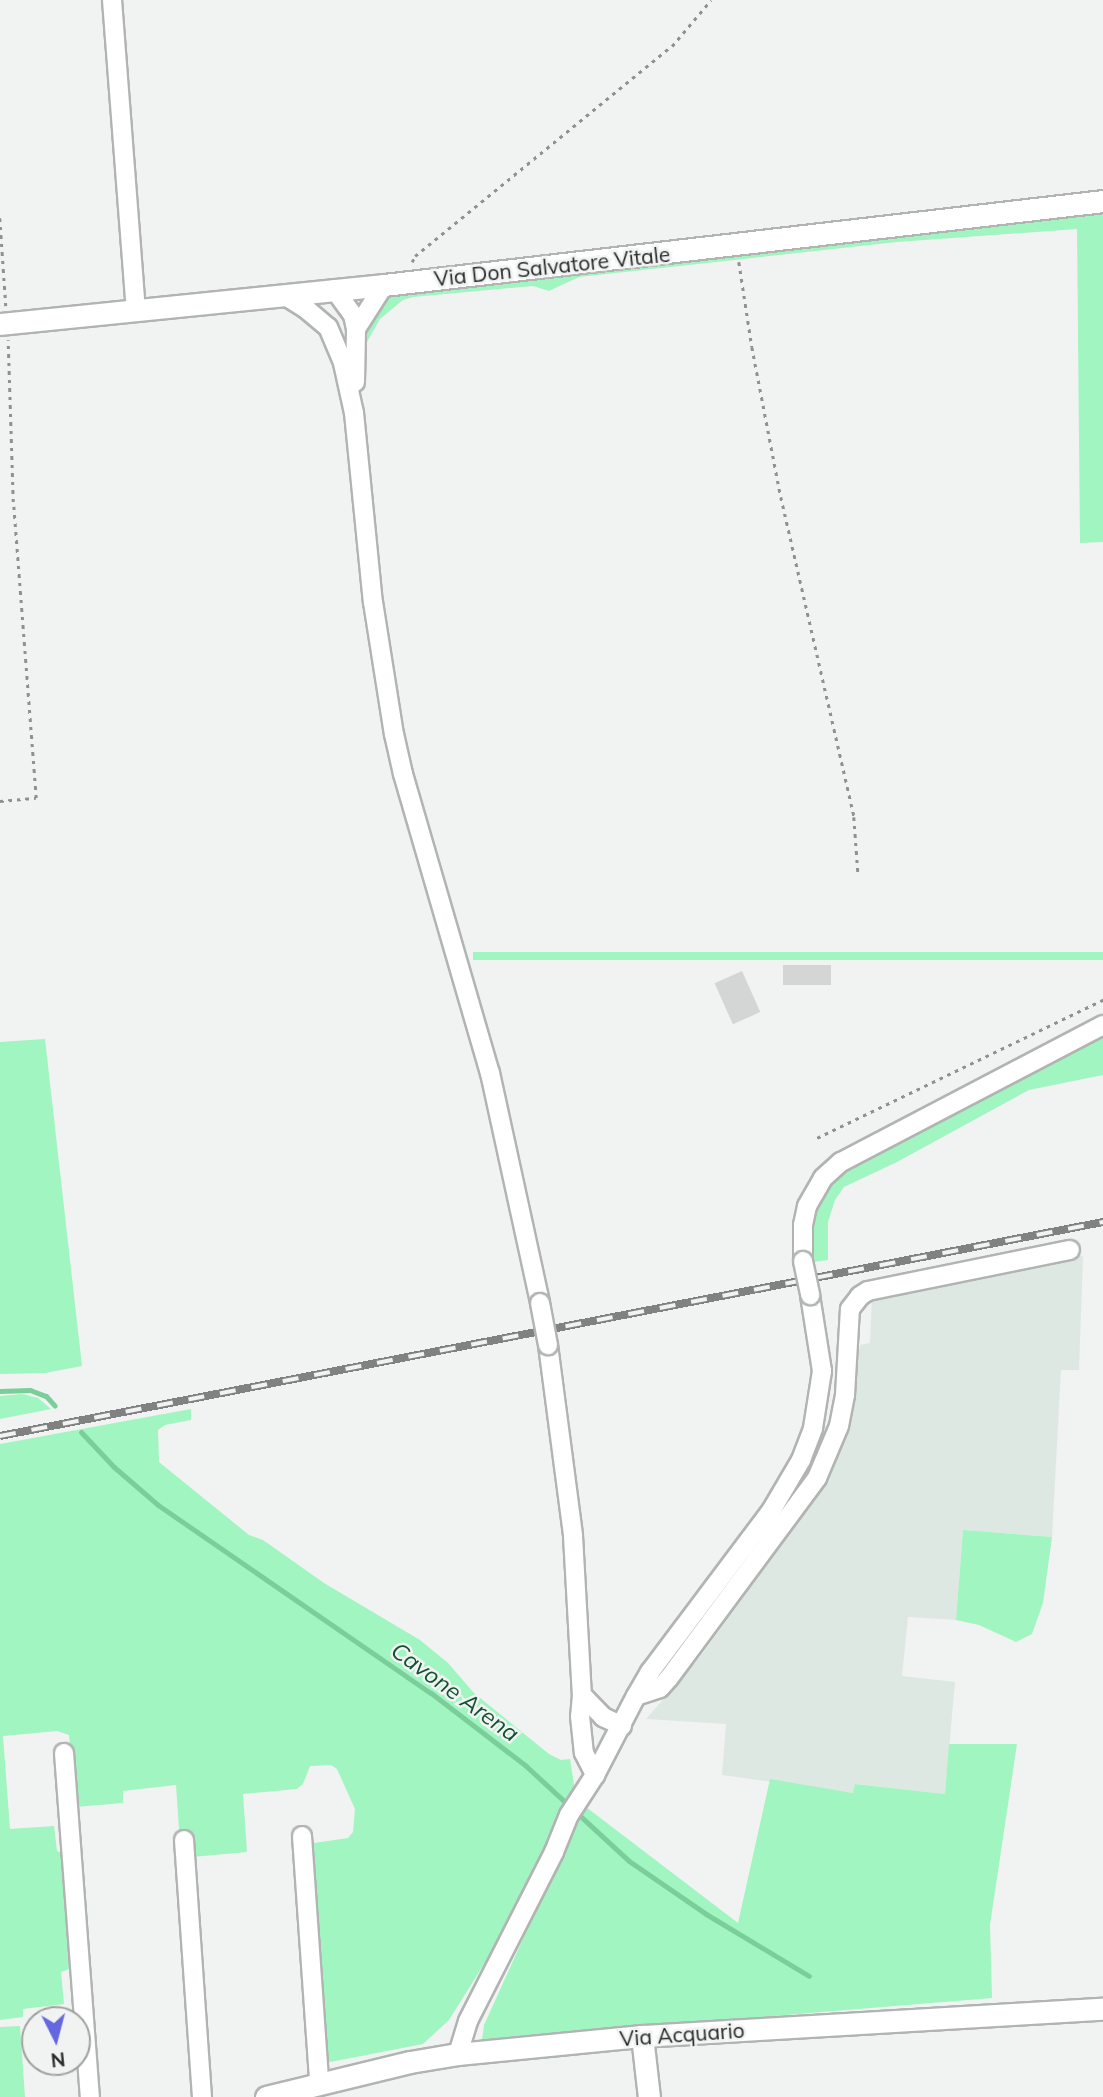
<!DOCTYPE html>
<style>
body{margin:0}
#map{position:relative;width:1103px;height:2097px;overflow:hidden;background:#f0f3f1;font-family:Mulish,sans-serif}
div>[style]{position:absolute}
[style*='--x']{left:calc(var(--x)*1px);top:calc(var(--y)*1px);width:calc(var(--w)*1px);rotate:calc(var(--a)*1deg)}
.built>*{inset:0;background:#dee8e2}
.green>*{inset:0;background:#a1f5c0;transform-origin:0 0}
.stream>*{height:5px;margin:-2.5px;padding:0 2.5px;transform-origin:2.5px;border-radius:2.5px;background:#7ace9a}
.building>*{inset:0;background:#d3d6d4;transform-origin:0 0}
.path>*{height:2.5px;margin-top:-1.25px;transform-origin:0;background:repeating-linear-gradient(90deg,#8f918f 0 3.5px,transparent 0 8.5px)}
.roads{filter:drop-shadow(2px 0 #b1b4b2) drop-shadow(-2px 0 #b1b4b2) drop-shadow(0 2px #b1b4b2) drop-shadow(0 -2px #b1b4b2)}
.minor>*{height:18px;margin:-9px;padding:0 9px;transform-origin:9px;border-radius:9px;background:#fff}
.tertiary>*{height:21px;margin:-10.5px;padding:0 10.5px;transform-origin:10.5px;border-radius:10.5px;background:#fff}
.rail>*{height:8px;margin-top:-4px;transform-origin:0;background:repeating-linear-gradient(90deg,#f0f3f1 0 16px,#808281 0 32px);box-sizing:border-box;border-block:2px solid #808281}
.bridges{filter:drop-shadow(2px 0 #b1b4b2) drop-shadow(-2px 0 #b1b4b2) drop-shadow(0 2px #b1b4b2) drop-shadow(0 -2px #b1b4b2)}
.minor-bridge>*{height:18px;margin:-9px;padding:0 9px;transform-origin:9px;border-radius:9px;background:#fff}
span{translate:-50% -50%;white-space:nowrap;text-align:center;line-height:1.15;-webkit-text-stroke:5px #f0f3f1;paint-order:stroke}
.street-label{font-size:21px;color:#272827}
.water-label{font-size:23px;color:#10502f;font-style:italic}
.north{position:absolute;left:21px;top:2006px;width:70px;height:70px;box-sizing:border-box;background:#f0f3f1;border:2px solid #a0a2a0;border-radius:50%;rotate:174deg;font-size:19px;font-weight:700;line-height:28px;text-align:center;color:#272827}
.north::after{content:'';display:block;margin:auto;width:24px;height:32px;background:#6567e0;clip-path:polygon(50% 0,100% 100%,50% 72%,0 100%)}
</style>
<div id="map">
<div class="built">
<div style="clip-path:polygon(1083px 1256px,1079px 1370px,1061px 1370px,1052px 1537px,963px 1530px,956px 1620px,908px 1617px,902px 1676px,955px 1682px,945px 1794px,856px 1784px,854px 1793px,722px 1775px,726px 1724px,646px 1719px,700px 1657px,811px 1505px,834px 1464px,850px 1414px,860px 1345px,870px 1343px,872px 1298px)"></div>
</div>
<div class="green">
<div style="clip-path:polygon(1103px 211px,1103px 542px,1080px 543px,1077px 229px,897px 242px,579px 277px,549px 291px,533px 286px,413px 297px,403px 300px,380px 319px,367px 342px,365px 334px,385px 301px,395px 293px)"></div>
<div style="left:1103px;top:952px;width:8px;height:630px;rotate:90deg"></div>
<div style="clip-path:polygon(1103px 1033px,1103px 1075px,1029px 1090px,897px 1162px,844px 1187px,835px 1200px,828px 1222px,828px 1260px,806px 1263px,805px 1254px,817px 1198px,847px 1165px)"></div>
<div style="clip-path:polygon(45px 1039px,82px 1366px,45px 1373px,0 1374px,0 1042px)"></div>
<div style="clip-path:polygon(22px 1394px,38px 1398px,51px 1409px,0 1419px,0 1396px)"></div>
<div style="clip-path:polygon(191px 1409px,191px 1420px,165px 1425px,158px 1430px,159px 1462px,249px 1535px,263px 1540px,324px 1583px,420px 1640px,448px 1663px,474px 1693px,549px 1754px,561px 1760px,570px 1759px,575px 1791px,506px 1929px,449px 2020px,423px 2044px,325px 2063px,310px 1850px,314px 1843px,348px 1838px,353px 1832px,355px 1809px,337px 1769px,331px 1765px,310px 1766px,303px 1784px,297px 1789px,243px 1794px,247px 1852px,181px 1858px,176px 1785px,123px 1791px,123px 1803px,76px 1807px,69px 1735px,57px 1731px,3px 1736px,10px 1829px,54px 1826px,57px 1851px,64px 1854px,72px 1968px,61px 1972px,64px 2004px,23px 2009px,23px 2017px,0 2020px,0 1444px)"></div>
<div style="clip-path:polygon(963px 1530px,1052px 1537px,1043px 1603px,1032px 1634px,1016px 1642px,979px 1625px,956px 1620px)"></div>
<div style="clip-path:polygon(949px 1744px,1017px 1744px,990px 1925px,992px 1998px,482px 2040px,484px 2025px,576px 1822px,572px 1818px,582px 1804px,738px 1923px,770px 1779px,853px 1793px,855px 1784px,945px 1794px)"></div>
<div style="clip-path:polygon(20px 2026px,25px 2097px,0 2097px,0 2027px)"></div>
</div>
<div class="stream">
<div style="--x:0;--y:1391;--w:30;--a:-2"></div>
<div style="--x:30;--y:1390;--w:17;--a:21"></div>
<div style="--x:46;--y:1396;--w:13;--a:48"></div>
<div style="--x:81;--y:1432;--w:48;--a:46.7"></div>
<div style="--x:114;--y:1467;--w:58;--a:40.8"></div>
<div style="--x:158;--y:1505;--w:331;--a:34.6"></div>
<div style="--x:431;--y:1693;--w:120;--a:37.5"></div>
<div style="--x:526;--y:1766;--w:140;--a:42.7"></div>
<div style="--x:629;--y:1861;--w:93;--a:34.5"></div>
<div style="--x:706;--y:1914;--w:120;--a:31"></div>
</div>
<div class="building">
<div style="left:831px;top:965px;width:20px;height:48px;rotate:90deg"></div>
<div style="left:742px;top:971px;width:45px;height:30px;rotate:66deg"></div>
</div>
<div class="path">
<div style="--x:0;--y:218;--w:88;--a:86.1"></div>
<div style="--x:412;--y:262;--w:7;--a:-63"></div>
<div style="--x:415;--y:256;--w:332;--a:-39.3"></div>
<div style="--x:672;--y:46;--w:60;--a:-49.7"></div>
<div style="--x:739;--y:262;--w:86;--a:81.3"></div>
<div style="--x:752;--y:347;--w:153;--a:79.1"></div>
<div style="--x:781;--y:497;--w:328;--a:77.1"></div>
<div style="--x:854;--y:817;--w:55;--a:85.8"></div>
<div style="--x:0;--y:801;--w:36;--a:-5"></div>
<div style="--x:36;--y:798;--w:297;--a:-94.4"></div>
<div style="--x:13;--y:502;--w:162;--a:-91.8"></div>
<div style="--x:817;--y:1138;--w:318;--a:-25.8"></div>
</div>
<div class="roads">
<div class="minor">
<div style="--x:112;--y:0;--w:312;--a:85.6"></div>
<div style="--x:334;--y:289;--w:32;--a:54"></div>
<div style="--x:353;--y:315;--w:14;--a:78"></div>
<div style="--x:284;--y:295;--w:25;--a:32"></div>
<div style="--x:305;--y:308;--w:30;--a:40"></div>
<div style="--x:328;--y:327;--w:39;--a:67"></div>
<div style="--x:343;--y:363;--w:51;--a:77.6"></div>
<div style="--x:354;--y:413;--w:190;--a:84.3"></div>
<div style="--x:373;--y:602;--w:134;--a:81"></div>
<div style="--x:394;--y:734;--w:41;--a:77.3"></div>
<div style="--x:403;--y:774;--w:311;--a:73.8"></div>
<div style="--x:490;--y:1073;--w:235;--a:77.7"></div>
<div style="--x:355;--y:382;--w:53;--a:-88.9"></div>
<div style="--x:356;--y:329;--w:52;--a:-57.5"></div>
<div style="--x:803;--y:1261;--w:36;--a:-90"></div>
<div style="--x:803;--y:1225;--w:19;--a:-78"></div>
<div style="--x:807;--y:1206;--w:32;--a:-60"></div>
<div style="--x:823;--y:1178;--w:24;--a:-42"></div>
<div style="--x:841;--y:1162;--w:296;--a:-27.6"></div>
<div style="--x:548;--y:1345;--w:193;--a:82.5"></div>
<div style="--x:573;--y:1536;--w:159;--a:86.8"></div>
<div style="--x:582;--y:1695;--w:21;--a:95"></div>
<div style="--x:580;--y:1716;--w:37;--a:84"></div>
<div style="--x:584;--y:1753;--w:25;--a:63"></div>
<div style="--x:582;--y:1695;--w:30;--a:46"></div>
<div style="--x:603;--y:1717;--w:21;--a:25"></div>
<div style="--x:636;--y:1696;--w:25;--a:-18"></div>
<div style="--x:660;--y:1688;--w:13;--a:-48"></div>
<div style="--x:669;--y:1678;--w:249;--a:-53.5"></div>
<div style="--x:817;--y:1478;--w:56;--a:-67.1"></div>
<div style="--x:839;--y:1426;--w:32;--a:-79"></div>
<div style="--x:845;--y:1395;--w:86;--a:-86.7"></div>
<div style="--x:850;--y:1309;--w:16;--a:-52"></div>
<div style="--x:860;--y:1296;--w:9;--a:-32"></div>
<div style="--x:868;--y:1291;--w:206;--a:-11.5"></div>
<div style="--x:64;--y:1753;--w:345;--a:85.7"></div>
<div style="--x:302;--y:1836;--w:247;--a:86"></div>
<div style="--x:184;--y:1840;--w:258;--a:86"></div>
<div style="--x:458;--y:2054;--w:34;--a:-73"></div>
<div style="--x:468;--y:2021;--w:190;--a:-63"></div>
<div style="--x:554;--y:1852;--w:40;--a:-68"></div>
<div style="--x:569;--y:1815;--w:48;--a:-57"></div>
<div style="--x:595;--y:1775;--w:89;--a:-62.6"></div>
<div style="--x:636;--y:1696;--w:28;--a:-60"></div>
<div style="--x:650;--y:1672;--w:201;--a:-53.1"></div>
<div style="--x:771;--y:1511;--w:59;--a:-59.5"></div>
<div style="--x:801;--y:1460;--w:34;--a:-69"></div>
<div style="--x:813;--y:1428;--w:58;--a:-81"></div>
<div style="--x:822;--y:1371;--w:77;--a:-99"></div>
</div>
<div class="tertiary">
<div style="--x:0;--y:324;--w:386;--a:-5.8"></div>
<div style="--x:384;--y:285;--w:724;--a:-6.66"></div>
<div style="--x:642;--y:2036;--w:61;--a:83.5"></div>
<div style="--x:266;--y:2097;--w:148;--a:-13.7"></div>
<div style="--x:410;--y:2062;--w:49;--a:-9.5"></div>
<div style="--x:458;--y:2054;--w:185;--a:-5.6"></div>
<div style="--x:642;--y:2036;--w:462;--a:-3.4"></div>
</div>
</div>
<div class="rail">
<div style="--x:0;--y:1436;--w:1124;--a:-10.98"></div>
</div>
<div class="bridges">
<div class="minor-bridge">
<div style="--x:803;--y:1261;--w:35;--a:78"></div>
<div style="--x:540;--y:1303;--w:43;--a:79.2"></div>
</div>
</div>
<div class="street-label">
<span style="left:552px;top:266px;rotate:-6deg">Via Don Salvatore Vitale</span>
<span style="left:682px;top:2034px;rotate:-4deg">Via Acquario</span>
</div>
<div class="water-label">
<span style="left:455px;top:1692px;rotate:36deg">Cavone Arena</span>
</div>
<div class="north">N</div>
</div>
